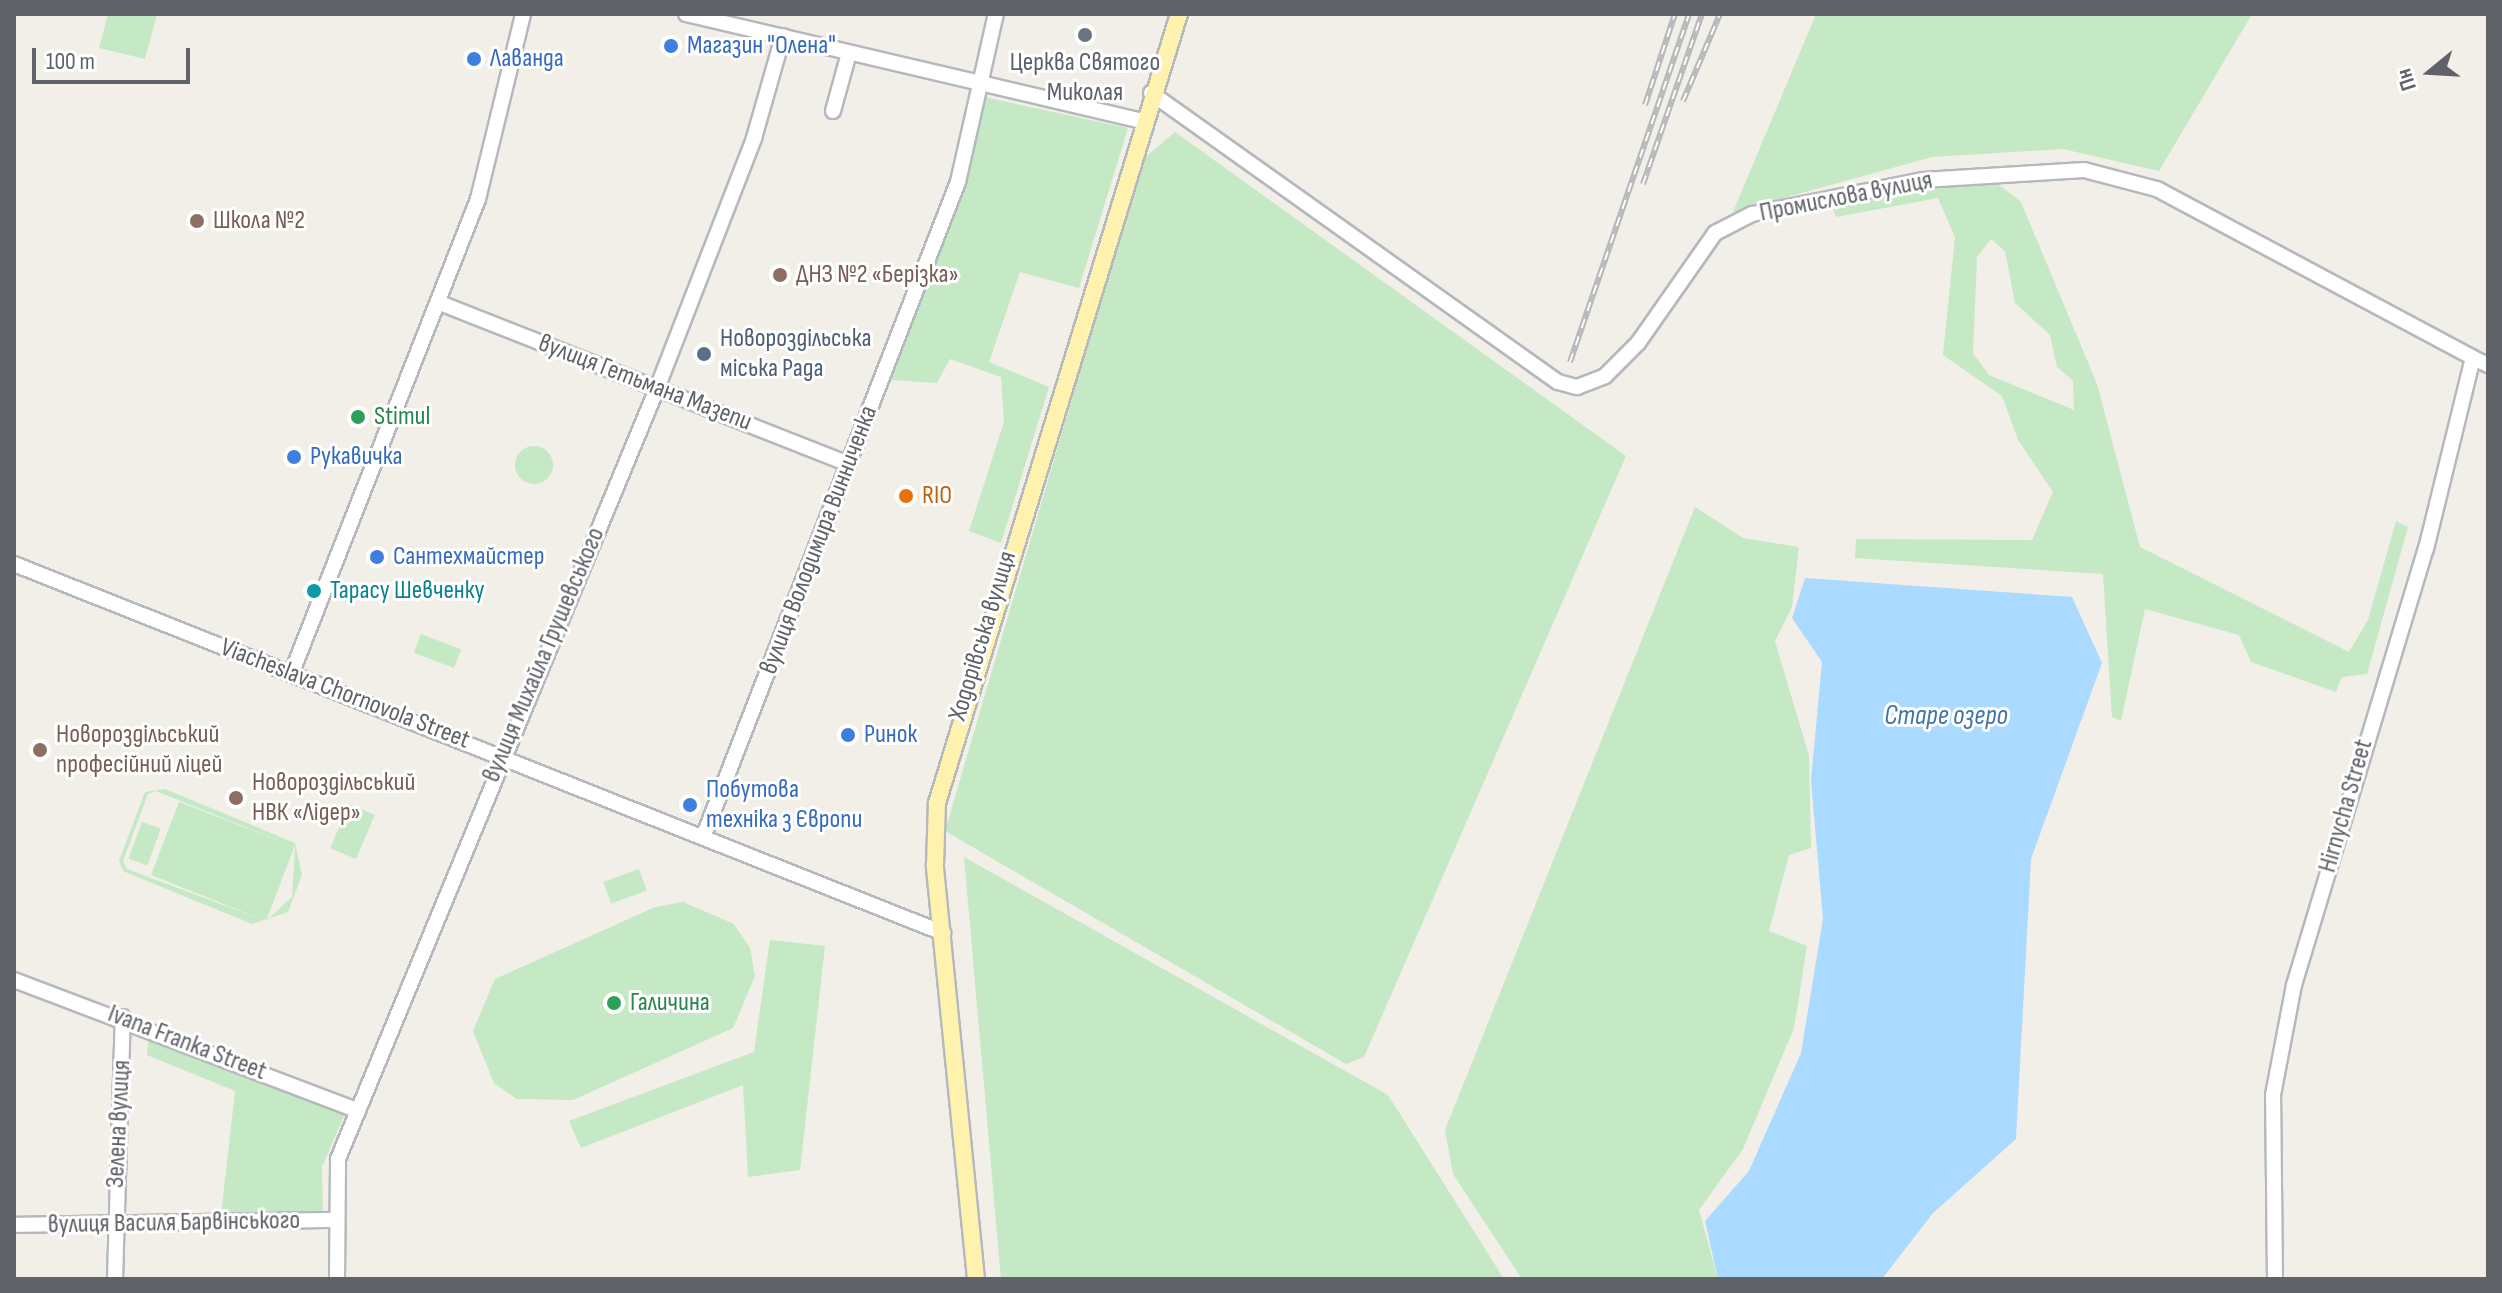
<!DOCTYPE html>
<meta charset="utf-8">
<style>
body{margin:0}
#map{position:relative;width:2502px;height:1293px;overflow:hidden;background:#f1efe8;font-family:"Sofia Sans Condensed",sans-serif}
div>[style]{position:absolute}
[style*='--x']{left:calc(var(--x)*1px);top:calc(var(--y)*1px);width:calc(var(--w)*1px);rotate:calc(var(--a)*1deg)}
.green>*{inset:0;background:#c5e8c5;transform-origin:0 0}
.round{border-radius:50%}
.water>*{inset:0;background:#aadaff}
.roads{filter:drop-shadow(2px 0 #b5b8bc) drop-shadow(-2px 0 #b5b8bc) drop-shadow(0 2px #b5b8bc) drop-shadow(0 -2px #b5b8bc)}
.minor>*{height:14px;margin:-7px;padding:0 7px;transform-origin:7px;border-radius:7px;background:#fff}
.major>*{height:16px;margin:-8px;padding:0 8px;transform-origin:8px;border-radius:8px;background:#fff2af}
.rail>*{height:6px;margin-top:-3px;transform-origin:0;background:repeating-linear-gradient(90deg,#fff 0 9px,#b6b7b8 0 18px);box-sizing:border-box;border-block:2px solid #b6b7b8}
.dots>*{width:22px;height:22px;translate:-50% -50%;box-sizing:border-box;border:4px solid #fff;border-radius:50%}
span{translate:-50% -50%;white-space:nowrap;text-align:center;line-height:1.15;-webkit-text-stroke:6px #fff;paint-order:stroke}
.shop-label{font-size:26px;color:#366cbe}
.left{translate:0 -50%;text-align:left}
.worship-label{font-size:26px;color:#5b616d}
.street-label{font-size:26px;color:#5f6368}
.education-label{font-size:26px;color:#785e54}
.service-label{font-size:26px;color:#4e5e75}
.leisure-label{font-size:26px;color:#27864d}
.food-label{font-size:26px;color:#c56008}
.culture-label{font-size:26px;color:#0d838f}
.water-label{font-size:28px;color:#4174aa;font-style:italic}
.frame{position:absolute;inset:0;border:16px solid #5f6368;pointer-events:none}
.north{position:absolute;left:2390px;top:32px;width:80px;height:80px;-webkit-text-stroke:6px #fff;paint-order:stroke;rotate:252deg;font-size:22px;font-weight:700;line-height:32px;text-align:center;color:#5f6368}
.north::after{content:'';display:block;margin:auto;width:28px;height:36px;background:#5f6368;clip-path:polygon(50% 0,100% 100%,50% 72%,0 100%)}
.scale{position:absolute;left:32px;top:48px;width:158px;height:36px;box-sizing:border-box;border:4px solid #5f6368;border-top:0;padding-left:10px;font-size:24px;line-height:28px;white-space:nowrap;color:#5f6368;-webkit-text-stroke:6px #fff;paint-order:stroke}
</style>
<div id="map">
<div class="green">
<div style="clip-path:polygon(108px 14px,157px 14px,145px 59px,99px 48px)"></div>
<div style="clip-path:polygon(1816px 14px,2252px 14px,2159px 171px,2063px 149px,1932px 157px,1733px 212px)"></div>
<div style="clip-path:polygon(984px 97px,1128px 128px,1079px 288px,1020px 272px,989px 362px,1049px 387px,1001px 543px,969px 531px,1004px 422px,1001px 377px,950px 359px,937px 383px,891px 380px,965px 185px)"></div>
<div style="clip-path:polygon(1175px 132px,1626px 456px,1364px 1057px,1346px 1064px,945px 831px,1142px 160px)"></div>
<div style="clip-path:polygon(evenodd,1994px 181px,2021px 202px,2097px 384px,2140px 547px,2349px 652px,2368px 620px,2396px 521px,2408px 527px,2367px 674px,2342px 677px,2336px 692px,2251px 662px,2239px 635px,2145px 609px,2121px 721px,2112px 717px,2103px 574px,1855px 558px,1856px 539px,2032px 540px,2053px 492px,2018px 440px,2002px 396px,1943px 355px,1955px 237px,1938px 198px,1836px 217px,1831px 203px,1994px 181px,1991px 239px,2005px 251px,2015px 303px,2050px 335px,2057px 367px,2073px 381px,2074px 410px,1989px 375px,1973px 353px,1977px 257px,1991px 239px)"></div>
<div class="round" style="left:515px;top:446px;width:38px;height:38px"></div>
<div style="clip-path:polygon(1695px 507px,1743px 538px,1799px 547px,1792px 607px,1775px 641px,1809px 756px,1811px 848px,1789px 855px,1769px 931px,1807px 946px,1794px 1028px,1743px 1149px,1699px 1210px,1718px 1279px,1522px 1279px,1453px 1174px,1445px 1130px)"></div>
<div style="left:421px;top:634px;width:43px;height:20px;rotate:21deg"></div>
<div style="clip-path:polygon(evenodd,165px 789px,295px 843px,302px 875px,288px 912px,252px 924px,123px 871px,119px 861px,145px 792px,165px 789px,156px 791px,293px 846px,179px 802px,151px 875px,266px 921px,127px 869px,123px 861px,148px 794px,156px 791px,165px 789px,295px 847px,292px 897px,266px 921px,294px 848px,295px 847px)"></div>
<div style="left:349px;top:804px;width:28px;height:48px;rotate:23deg"></div>
<div style="left:142px;top:822px;width:20px;height:39px;rotate:20deg"></div>
<div style="clip-path:polygon(964px 857px,1388px 1095px,1504px 1279px,1001px 1279px)"></div>
<div style="left:639px;top:869px;width:23px;height:38px;rotate:70deg"></div>
<div style="clip-path:polygon(683px 902px,734px 924px,750px 948px,755px 976px,733px 1028px,573px 1100px,517px 1099px,494px 1083px,473px 1031px,495px 979px,655px 907px)"></div>
<div style="clip-path:polygon(770px 940px,825px 946px,800px 1170px,748px 1177px,743px 1085px,581px 1148px,569px 1121px,754px 1052px)"></div>
<div style="clip-path:polygon(149px 1035px,346px 1111px,322px 1167px,323px 1215px,221px 1215px,235px 1091px,147px 1055px)"></div>
</div>
<div class="water">
<div style="clip-path:polygon(1805px 578px,2072px 597px,2102px 663px,2031px 859px,2016px 1139px,1933px 1213px,1882px 1279px,1718px 1279px,1705px 1221px,1749px 1171px,1801px 1053px,1823px 919px,1811px 780px,1822px 662px,1792px 618px)"></div>
</div>
<div class="roads">
<div class="minor">
<div style="--x:686;--y:14;--w:467;--a:13.2"></div>
<div style="--x:1151;--y:93;--w:499;--a:35.4"></div>
<div style="--x:1558;--y:382;--w:20;--a:15"></div>
<div style="--x:1577;--y:387;--w:30;--a:-21"></div>
<div style="--x:1605;--y:376;--w:47;--a:-45"></div>
<div style="--x:1638;--y:343;--w:134;--a:-55"></div>
<div style="--x:1715;--y:233;--w:42;--a:-27.2"></div>
<div style="--x:1752;--y:214;--w:174;--a:-11.2"></div>
<div style="--x:1923;--y:180;--w:161;--a:-3.6"></div>
<div style="--x:2084;--y:170;--w:75;--a:14.6"></div>
<div style="--x:2157;--y:189;--w:358;--a:28.1"></div>
<div style="--x:833;--y:111;--w:60;--a:-74.6"></div>
<div style="--x:440;--y:303;--w:439;--a:21.5"></div>
<div style="--x:14;--y:564;--w:1000;--a:21.66"></div>
<div style="--x:292;--y:672;--w:508;--a:-68.53"></div>
<div style="--x:478;--y:199;--w:190;--a:-76.3"></div>
<div style="--x:704;--y:835;--w:701;--a:-68.75"></div>
<div style="--x:958;--y:182;--w:172;--a:-77.3"></div>
<div style="--x:14;--y:980;--w:368;--a:20.8"></div>
<div style="--x:14;--y:1225;--w:321;--a:-0.9"></div>
<div style="--x:115;--y:1279;--w:262;--a:-88.3"></div>
<div style="--x:337;--y:1279;--w:120;--a:-89.5"></div>
<div style="--x:338;--y:1159;--w:837;--a:-67.51"></div>
<div style="--x:658;--y:386;--w:266;--a:-68.8"></div>
<div style="--x:754;--y:138;--w:106;--a:-74.1"></div>
<div style="--x:2275;--y:1279;--w:184;--a:-90.6"></div>
<div style="--x:2273;--y:1095;--w:112;--a:-79.2"></div>
<div style="--x:2294;--y:985;--w:456;--a:-73.2"></div>
<div style="--x:2426;--y:549;--w:197;--a:-76.2"></div>
<div style="--x:2473;--y:358;--w:17;--a:25"></div>
</div>
<div class="major">
<div style="--x:976;--y:1279;--w:416;--a:-95.7"></div>
<div style="--x:935;--y:865;--w:62;--a:-88.2"></div>
<div style="--x:937;--y:803;--w:825;--a:-72.95"></div>
</div>
</div>
<div class="rail">
<div style="--x:1683;--y:101;--w:95;--a:-67"></div>
<div style="--x:1645;--y:105;--w:96;--a:-71.8"></div>
<div style="--x:1643;--y:184;--w:180;--a:-70.9"></div>
<div style="--x:1570;--y:362;--w:368;--a:-71.1"></div>
</div>
<div class="dots">
<div style="left:1085px;top:35px;background:#6b7280"></div>
<div style="left:671px;top:46px;background:#3f7fe0"></div>
<div style="left:474px;top:59px;background:#3f7fe0"></div>
<div style="left:197px;top:221px;background:#8d6e63"></div>
<div style="left:780px;top:275px;background:#8d6e63"></div>
<div style="left:704px;top:354px;background:#5c6f8a"></div>
<div style="left:358px;top:417px;background:#2e9e5b"></div>
<div style="left:294px;top:457px;background:#3f7fe0"></div>
<div style="left:906px;top:496px;background:#e8710a"></div>
<div style="left:377px;top:557px;background:#3f7fe0"></div>
<div style="left:314px;top:591px;background:#0f9aa8"></div>
<div style="left:848px;top:735px;background:#3f7fe0"></div>
<div style="left:40px;top:750px;background:#8d6e63"></div>
<div style="left:236px;top:798px;background:#8d6e63"></div>
<div style="left:690px;top:805px;background:#3f7fe0"></div>
<div style="left:614px;top:1003px;background:#2e9e5b"></div>
</div>
<div class="shop-label">
<span class="left" style="left:687px;top:46px">Магазин "Олена"</span>
<span class="left" style="left:490px;top:59px">Лаванда</span>
<span class="left" style="left:310px;top:457px">Рукавичка</span>
<span class="left" style="left:393px;top:557px">Сантехмайстер</span>
<span class="left" style="left:864px;top:735px">Ринок</span>
<span class="left" style="left:706px;top:805px">Побутова<br>техніка з Європи</span>
</div>
<div class="worship-label">
<span style="left:1085px;top:78px">Церква Святого<br>Миколая</span>
</div>
<div class="street-label">
<span style="left:1846px;top:197px;rotate:-11deg">Промислова вулиця</span>
<span style="left:645px;top:383px;rotate:21deg">вулиця Гетьмана Мазепи</span>
<span style="left:819px;top:540px;rotate:-69deg">вулиця Володимира Винниченка</span>
<span style="left:983px;top:636px;rotate:-73deg">Ходорівська вулиця</span>
<span style="left:544px;top:655px;rotate:-67deg">вулиця Михайла Грушевського</span>
<span style="left:345px;top:694px;rotate:21deg">Viacheslava Chornovola Street</span>
<span style="left:2346px;top:806px;rotate:-74deg">Hirnycha Street</span>
<span style="left:187px;top:1043px;rotate:21deg">Ivana Franka Street</span>
<span style="left:119px;top:1124px;rotate:-87deg">Зелена вулиця</span>
<span style="left:174px;top:1223px;rotate:-1deg">вулиця Василя Барвінського</span>
</div>
<div class="education-label">
<span class="left" style="left:213px;top:221px">Школа №2</span>
<span class="left" style="left:796px;top:275px">ДНЗ №2 «Берізка»</span>
<span class="left" style="left:56px;top:750px">Новороздільський<br>професійний ліцей</span>
<span class="left" style="left:252px;top:798px">Новороздільський<br>НВК «Лідер»</span>
</div>
<div class="service-label">
<span class="left" style="left:720px;top:354px">Новороздільська<br>міська Рада</span>
</div>
<div class="leisure-label">
<span class="left" style="left:374px;top:417px">Stimul</span>
<span class="left" style="left:630px;top:1003px">Галичина</span>
</div>
<div class="food-label">
<span class="left" style="left:922px;top:496px">RIO</span>
</div>
<div class="culture-label">
<span class="left" style="left:330px;top:591px">Тарасу Шевченку</span>
</div>
<div class="water-label">
<span style="left:1946px;top:716px">Старе озеро</span>
</div>
<div class="frame"></div>
<div class="north">Пн</div>
<div class="scale">100 m</div>
</div>
